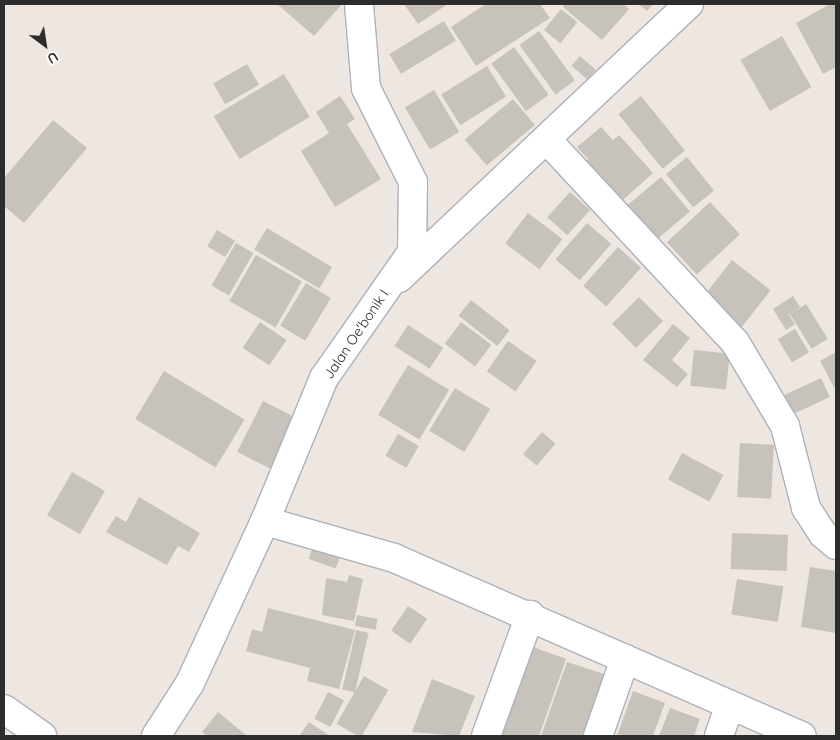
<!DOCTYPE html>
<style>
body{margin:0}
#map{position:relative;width:840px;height:740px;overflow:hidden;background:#eee6e1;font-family:Quicksand,sans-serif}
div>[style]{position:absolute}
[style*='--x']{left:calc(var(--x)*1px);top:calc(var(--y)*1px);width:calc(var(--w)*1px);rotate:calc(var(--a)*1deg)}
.building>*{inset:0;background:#c7c2bc;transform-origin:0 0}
.roads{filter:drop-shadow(1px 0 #adb1b9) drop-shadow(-1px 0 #adb1b9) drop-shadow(0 1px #adb1b9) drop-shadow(0 -1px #adb1b9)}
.street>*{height:28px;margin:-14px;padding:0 14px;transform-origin:14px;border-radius:14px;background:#fff}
.secondary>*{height:28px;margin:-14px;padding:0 14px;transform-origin:14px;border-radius:14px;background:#fff}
span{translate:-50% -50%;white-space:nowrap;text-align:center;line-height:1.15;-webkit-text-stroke:5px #fff;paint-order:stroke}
.street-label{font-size:14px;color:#2d2d2d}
.frame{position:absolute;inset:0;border:5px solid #2d2d2d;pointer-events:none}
.north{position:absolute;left:20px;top:20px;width:50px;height:50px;-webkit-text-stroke:4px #fff;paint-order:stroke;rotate:149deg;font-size:14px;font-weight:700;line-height:20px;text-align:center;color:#2d2d2d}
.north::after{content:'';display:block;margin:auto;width:18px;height:22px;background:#2d2d2d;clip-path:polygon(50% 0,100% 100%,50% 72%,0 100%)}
</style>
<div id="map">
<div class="building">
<div style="clip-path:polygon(277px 4px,342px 4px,314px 36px)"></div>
<div style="clip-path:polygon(404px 4px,448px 4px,418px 24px)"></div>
<div style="clip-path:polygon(486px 4px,540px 4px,550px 18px,476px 66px,451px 27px)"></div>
<div style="clip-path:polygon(565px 4px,623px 4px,629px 9px,602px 40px,563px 7px)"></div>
<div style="clip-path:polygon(638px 4px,653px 4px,647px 11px)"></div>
<div style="clip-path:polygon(830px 4px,836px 4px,836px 67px,823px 74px,796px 23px)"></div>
<div style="left:561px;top:9px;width:21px;height:27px;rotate:39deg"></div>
<div style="left:444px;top:21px;width:23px;height:64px;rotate:59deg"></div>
<div style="left:539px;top:31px;width:61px;height:24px;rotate:54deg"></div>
<div style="left:782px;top:36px;width:59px;height:48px;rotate:60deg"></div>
<div style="left:514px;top:47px;width:59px;height:28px;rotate:54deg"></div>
<div style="left:580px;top:56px;width:21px;height:13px;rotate:41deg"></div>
<div style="left:247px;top:64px;width:24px;height:39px;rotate:60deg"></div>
<div style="left:487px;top:66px;width:36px;height:54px;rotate:58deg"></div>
<div style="left:284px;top:74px;width:50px;height:82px;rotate:59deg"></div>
<div style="left:434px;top:90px;width:49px;height:34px;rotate:59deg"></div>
<div style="clip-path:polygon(340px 96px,355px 119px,347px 124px,381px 179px,335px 207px,301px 151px,329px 133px,316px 112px)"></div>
<div style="left:641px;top:96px;width:70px;height:29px;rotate:51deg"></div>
<div style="left:513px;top:99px;width:34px;height:63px;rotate:50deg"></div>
<div style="clip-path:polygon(53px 120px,87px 148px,24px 223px,4px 206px,4px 178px)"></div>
<div style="clip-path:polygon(601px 127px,613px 140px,619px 135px,653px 173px,615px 207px,580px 166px,588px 159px,577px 147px)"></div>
<div style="left:687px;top:157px;width:43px;height:27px;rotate:51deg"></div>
<div style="left:661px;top:177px;width:45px;height:45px;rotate:50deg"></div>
<div style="left:570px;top:192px;width:27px;height:34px;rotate:42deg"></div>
<div style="left:710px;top:202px;width:44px;height:59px;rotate:47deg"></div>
<div style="left:528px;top:213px;width:43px;height:38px;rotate:37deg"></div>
<div style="left:587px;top:223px;width:32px;height:48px;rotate:41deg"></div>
<div style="left:267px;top:228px;width:76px;height:25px;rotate:31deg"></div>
<div style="left:217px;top:230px;width:21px;height:19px;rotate:31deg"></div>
<div style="left:236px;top:243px;width:20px;height:49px;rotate:30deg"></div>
<div style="left:618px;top:247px;width:31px;height:52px;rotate:42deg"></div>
<div style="left:256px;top:255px;width:53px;height:53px;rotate:30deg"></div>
<div style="left:732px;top:260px;width:49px;height:49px;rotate:38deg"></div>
<div style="left:306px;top:283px;width:29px;height:50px;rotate:31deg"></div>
<div style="clip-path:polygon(793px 296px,800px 307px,789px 315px,795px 324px,786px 330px,773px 309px)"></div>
<div style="left:639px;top:297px;width:34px;height:38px;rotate:45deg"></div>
<div style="left:471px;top:300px;width:49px;height:20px;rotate:38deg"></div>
<div style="left:806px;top:304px;width:41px;height:19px;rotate:58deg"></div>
<div style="left:260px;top:322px;width:32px;height:31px;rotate:34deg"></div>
<div style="left:461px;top:322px;width:38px;height:27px;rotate:37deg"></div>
<div style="clip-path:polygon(673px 324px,690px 338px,672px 360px,688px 374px,677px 387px,643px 360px)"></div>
<div style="left:408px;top:325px;width:42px;height:25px;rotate:33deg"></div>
<div style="left:795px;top:329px;width:27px;height:20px;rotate:59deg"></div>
<div style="left:508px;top:341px;width:35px;height:37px;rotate:35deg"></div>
<div style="left:694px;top:350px;width:36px;height:36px;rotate:6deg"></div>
<div style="clip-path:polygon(836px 352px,836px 391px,820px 361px)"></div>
<div style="left:408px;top:365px;width:48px;height:58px;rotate:31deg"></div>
<div style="left:164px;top:371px;width:94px;height:56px;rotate:31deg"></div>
<div style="left:821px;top:378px;width:21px;height:42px;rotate:65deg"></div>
<div style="left:455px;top:388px;width:41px;height:50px;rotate:31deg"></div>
<div style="left:263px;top:401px;width:38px;height:57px;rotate:27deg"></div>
<div style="left:542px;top:432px;width:18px;height:29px;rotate:41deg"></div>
<div style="left:398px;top:434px;width:24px;height:25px;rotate:30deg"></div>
<div style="left:740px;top:443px;width:34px;height:54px;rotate:3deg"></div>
<div style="left:682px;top:453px;width:47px;height:30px;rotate:28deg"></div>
<div style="left:72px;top:472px;width:38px;height:50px;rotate:30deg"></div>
<div style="clip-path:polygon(139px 497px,200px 533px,189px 552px,178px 546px,167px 565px,106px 532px,116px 516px,126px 522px)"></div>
<div style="left:732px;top:533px;width:56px;height:36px;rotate:2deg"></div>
<div style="left:316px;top:538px;width:29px;height:22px;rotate:20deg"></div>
<div style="clip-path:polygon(810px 567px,836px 571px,836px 633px,801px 627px)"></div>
<div style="clip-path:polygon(349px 575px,363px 579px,354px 621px,322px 615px,326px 578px,347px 582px)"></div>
<div style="left:737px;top:579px;width:47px;height:36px;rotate:9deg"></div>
<div style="left:408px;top:606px;width:23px;height:30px;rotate:34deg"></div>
<div style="clip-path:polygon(268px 608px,355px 630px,339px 689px,307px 681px,310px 668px,246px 651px,252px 629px,262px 632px)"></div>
<div style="left:357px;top:615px;width:21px;height:11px;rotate:11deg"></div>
<div style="left:356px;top:630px;width:13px;height:61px;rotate:13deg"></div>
<div style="clip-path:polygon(528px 645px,566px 659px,539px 736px,496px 736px)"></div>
<div style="clip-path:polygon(567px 662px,604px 674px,585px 728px,582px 736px,541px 736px)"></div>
<div style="left:364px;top:676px;width:28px;height:55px;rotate:30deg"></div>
<div style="clip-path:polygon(432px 679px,475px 696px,459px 736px,412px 732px)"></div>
<div style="clip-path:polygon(633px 691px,665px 703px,653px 736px,617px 736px)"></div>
<div style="left:328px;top:692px;width:18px;height:30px;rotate:27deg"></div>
<div style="clip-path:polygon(670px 708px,700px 719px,694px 736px,659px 736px)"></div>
<div style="clip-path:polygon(218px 712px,247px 736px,207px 736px,202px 732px)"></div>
<div style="clip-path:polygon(309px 722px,330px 736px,299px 736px)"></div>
</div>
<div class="roads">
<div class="street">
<div style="--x:548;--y:141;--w:275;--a:47.1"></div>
<div style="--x:735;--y:342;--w:98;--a:59.2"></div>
<div style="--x:785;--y:426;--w:85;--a:75.6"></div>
<div style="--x:806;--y:508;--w:31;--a:57"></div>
<div style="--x:823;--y:534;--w:17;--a:40"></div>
<div style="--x:399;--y:278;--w:399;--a:-43.4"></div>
<div style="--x:265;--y:521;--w:134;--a:16"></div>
<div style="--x:394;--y:558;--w:445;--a:23.6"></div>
<div style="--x:4;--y:709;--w:47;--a:35.4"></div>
<div style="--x:486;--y:736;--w:129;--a:-70"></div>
<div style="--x:598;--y:736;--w:82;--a:-70.7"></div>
<div style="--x:719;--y:736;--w:31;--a:-71"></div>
</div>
<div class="secondary">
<div style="--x:156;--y:736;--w:63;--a:-57.3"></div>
<div style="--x:190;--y:683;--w:179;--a:-65.2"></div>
<div style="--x:265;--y:521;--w:155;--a:-67.6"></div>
<div style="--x:324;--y:378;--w:154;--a:-55.1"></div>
<div style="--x:412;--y:252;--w:70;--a:-89.2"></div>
<div style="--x:413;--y:182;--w:105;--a:-116.6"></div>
<div style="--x:366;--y:88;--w:84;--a:-94.8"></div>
</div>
</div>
<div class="street-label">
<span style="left:356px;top:334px;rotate:-56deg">Jalan Oe'bonik I</span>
</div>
<div class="frame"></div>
<div class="north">U</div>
</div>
